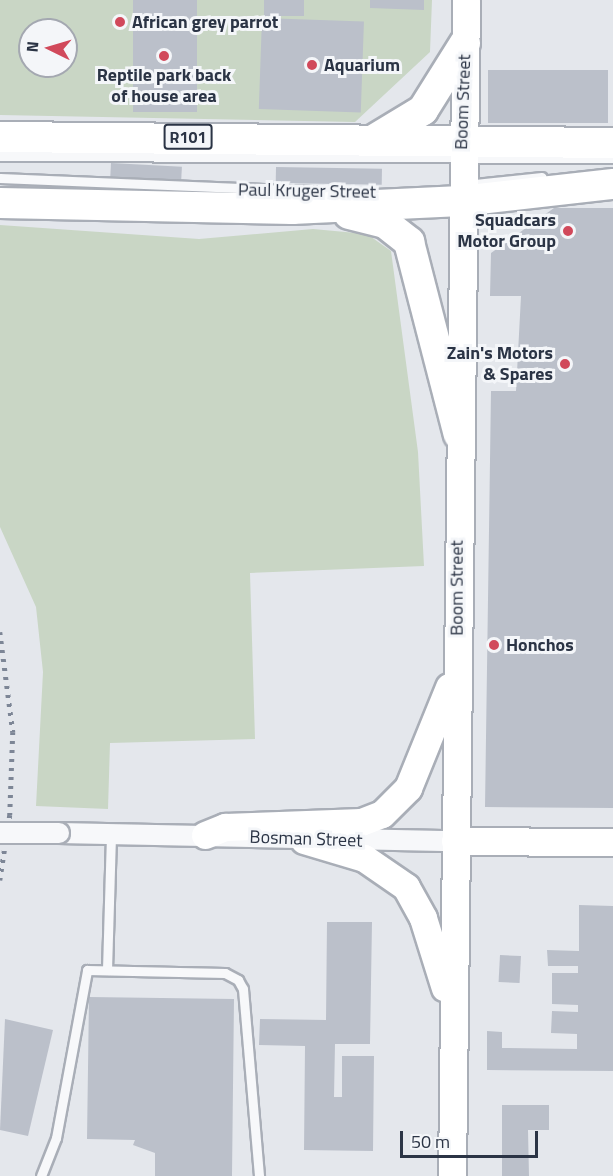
<!DOCTYPE html>
<style>
body{margin:0}
#map{position:relative;width:613px;height:1176px;overflow:hidden;background:#e4e7ec;font-family:"Titillium Web",sans-serif}
div>[style]{position:absolute}
[style*='--x']{left:calc(var(--x)*1px);top:calc(var(--y)*1px);width:calc(var(--w)*1px);rotate:calc(var(--a)*1deg)}
.green>*{inset:0;background:#c9d6c5}
.building>*{inset:0;background:#bbc0ca;transform-origin:0 0}
.roads{filter:drop-shadow(2px 0 #a9aeb7) drop-shadow(-2px 0 #a9aeb7) drop-shadow(0 2px #a9aeb7) drop-shadow(0 -2px #a9aeb7)}
.lane>*{height:9px;margin:-4.5px;padding:0 4.5px;transform-origin:4.5px;border-radius:4.5px;background:#f7f8fa}
.street>*{height:20px;margin:-10px;padding:0 10px;transform-origin:10px;border-radius:10px;background:#f7f8fa}
.secondary>*{height:27px;margin:-13.5px;padding:0 13.5px;transform-origin:13.5px;border-radius:13.5px;background:#fff}
.primary>*{height:30px;margin:-15px;padding:0 15px;transform-origin:15px;border-radius:15px;background:#fff}
.rail>*{height:4.5px;margin-top:-2.25px;transform-origin:0;background:repeating-linear-gradient(90deg,#7d8696 0 3px,transparent 0 9px)}
.bridges{filter:drop-shadow(2px 0 #a9aeb7) drop-shadow(-2px 0 #a9aeb7) drop-shadow(0 2px #a9aeb7) drop-shadow(0 -2px #a9aeb7)}
.street-bridge>*{height:20px;margin:-10px;padding:0 10px;transform-origin:10px;border-radius:10px;background:#f7f8fa}
.dots>*{width:16px;height:16px;translate:-50% -50%;box-sizing:border-box;border:3px solid #f4f6f9;border-radius:50%}
span{translate:-50% -50%;white-space:nowrap;text-align:center;line-height:1.15;-webkit-text-stroke:6px #f4f6f9;paint-order:stroke}
.shield-label span{padding:2px 4px;background:#f4f6f9;border:2px solid;border-radius:4px;-webkit-text-stroke-width:0}
.shield-label{font-size:16px;color:#2b3445;font-weight:700}
.poi-label{font-size:18px;color:#2b3445;font-weight:700}
.left{translate:0 -50%;text-align:left}
.right{translate:-100% -50%;text-align:right}
.street-label{font-size:18px;color:#2b3445}
.north{position:absolute;left:18px;top:18px;width:60px;height:60px;box-sizing:border-box;background:#f4f6f9;border:2px solid #a4a8b1;border-radius:50%;rotate:275deg;font-size:16px;font-weight:700;line-height:24px;text-align:center;color:#2b3445}
.north::after{content:'';display:block;margin:auto;width:21px;height:27px;background:#d1495b;clip-path:polygon(50% 0,100% 100%,50% 72%,0 100%)}
.scale{position:absolute;left:400px;top:1131px;width:138px;height:27px;box-sizing:border-box;border:3px solid #2b3445;border-top:0;padding-left:8px;font-size:18px;line-height:21px;white-space:nowrap;color:#2b3445;-webkit-text-stroke:4px #f4f6f9;paint-order:stroke}
</style>
<div id="map">
<div class="green">
<div style="clip-path:polygon(evenodd,0 0,432px 0,430px 52px,355px 122px,0 115px,0 0,30px 30px,66px 30px,66px 66px,30px 66px,30px 30px)"></div>
<div style="clip-path:polygon(0 225px,199px 239px,313px 229px,367px 234px,391px 251px,418px 452px,424px 566px,250px 573px,255px 739px,110px 743px,108px 809px,36px 806px,43px 672px,36px 607px,0 527px)"></div>
</div>
<div class="building">
<div style="left:133px;top:0;width:64px;height:112px"></div>
<div style="left:264px;top:0;width:40px;height:16px"></div>
<div style="clip-path:polygon(370px 0,424px 0,424px 10px,370px 8px)"></div>
<div style="left:262px;top:18px;width:102px;height:91px;rotate:2deg"></div>
<div style="left:488px;top:70px;width:120px;height:53px"></div>
<div style="left:111px;top:163px;width:71px;height:16px;rotate:3deg"></div>
<div style="left:276px;top:167px;width:106px;height:16px;rotate:1deg"></div>
<div style="clip-path:polygon(554px 208px,613px 208px,613px 808px,485px 807px,491px 391px,516px 391px,521px 296px,490px 296px,491px 253px)"></div>
<div style="clip-path:polygon(579px 905px,613px 906px,613px 1071px,487px 1070px,487px 1031px,502px 1032px,502px 1048px,577px 1049px,577px 1034px,551px 1033px,552px 1011px,578px 1012px,578px 1005px,552px 1004px,552px 973px,578px 973px,578px 966px,548px 966px,547px 950px,579px 951px)"></div>
<div style="clip-path:polygon(327px 922px,372px 922px,370px 1044px,335px 1044px,334px 1097px,342px 1097px,342px 1056px,374px 1056px,373px 1151px,304px 1150px,305px 1046px,259px 1045px,260px 1019px,326px 1020px)"></div>
<div style="left:500px;top:955px;width:21px;height:27px;rotate:3deg"></div>
<div style="clip-path:polygon(89px 997px,234px 999px,232px 1176px,155px 1176px,155px 1153px,133px 1145px,135px 1140px,87px 1139px)"></div>
<div style="clip-path:polygon(5px 1019px,53px 1030px,28px 1136px,0 1130px)"></div>
<div style="clip-path:polygon(502px 1105px,549px 1105px,549px 1130px,528px 1130px,529px 1176px,502px 1176px)"></div>
</div>
<div class="roads">
<div class="lane">
<div style="--x:0;--y:156;--w:613;--a:0.19"></div>
<div style="--x:0;--y:178;--w:336;--a:2.4"></div>
<div style="--x:466;--y:185;--w:76;--a:-6"></div>
<div style="--x:107;--y:970;--w:136;--a:-88.3"></div>
<div style="--x:41;--y:1176;--w:41;--a:-68.5"></div>
<div style="--x:56;--y:1138;--w:171;--a:-79.5"></div>
<div style="--x:87;--y:970;--w:138;--a:1.2"></div>
<div style="--x:225;--y:973;--w:15;--a:28"></div>
<div style="--x:238;--y:980;--w:10;--a:61"></div>
<div style="--x:243;--y:989;--w:188;--a:85.1"></div>
</div>
<div class="street">
<div style="--x:59;--y:833;--w:396;--a:1.2"></div>
</div>
<div class="secondary">
<div style="--x:205;--y:835;--w:22;--a:-22"></div>
<div style="--x:225;--y:827;--w:136;--a:-2.1"></div>
<div style="--x:361;--y:822;--w:22;--a:-21"></div>
<div style="--x:382;--y:814;--w:37;--a:-45"></div>
<div style="--x:408;--y:788;--w:109;--a:-67.9"></div>
<div style="--x:304;--y:840;--w:63;--a:16.7"></div>
<div style="--x:364;--y:858;--w:51;--a:34.6"></div>
<div style="--x:406;--y:887;--w:35;--a:61"></div>
<div style="--x:423;--y:918;--w:73;--a:72.6"></div>
<div style="--x:455;--y:841;--w:158;--a:0.4"></div>
<div style="--x:452;--y:1176;--w:1176;--a:-89.32"></div>
</div>
<div class="primary">
<div style="--x:0;--y:137;--w:613;--a:0.56"></div>
<div style="--x:375;--y:139;--w:56;--a:-31.1"></div>
<div style="--x:423;--y:110;--w:79;--a:-57.9"></div>
<div style="--x:0;--y:203;--w:292;--a:1.2"></div>
<div style="--x:292;--y:209;--w:169;--a:-2.7"></div>
<div style="--x:461;--y:201;--w:153;--a:-6.4"></div>
<div style="--x:349;--y:214;--w:37;--a:14"></div>
<div style="--x:385;--y:223;--w:31;--a:38"></div>
<div style="--x:409;--y:242;--w:199;--a:75.5"></div>
</div>
</div>
<div class="rail">
<div style="--x:0;--y:632;--w:101;--a:82.6"></div>
<div style="--x:13;--y:732;--w:83;--a:92.1"></div>
<div style="--x:10;--y:815;--w:66;--a:98.7"></div>
</div>
<div class="bridges">
<div class="street-bridge">
<div style="--x:0;--y:833;--w:59;--a:0"></div>
</div>
</div>
<div class="dots">
<div style="left:120px;top:22px;background:#d1495b"></div>
<div style="left:164px;top:56px;background:#d1495b"></div>
<div style="left:312px;top:65px;background:#d1495b"></div>
<div style="left:568px;top:231px;background:#d1495b"></div>
<div style="left:565px;top:364px;background:#d1495b"></div>
<div style="left:494px;top:645px;background:#d1495b"></div>
</div>
<div class="shield-label">
<span style="left:188px;top:137px">R101</span>
</div>
<div class="poi-label">
<span class="left" style="left:132px;top:22px">African grey parrot</span>
<span class="left" style="left:324px;top:65px">Aquarium</span>
<span style="left:164px;top:86px">Reptile park back<br>of house area</span>
<span class="right" style="left:556px;top:231px">Squadcars<br>Motor Group</span>
<span class="right" style="left:553px;top:364px">Zain's Motors<br>&amp; Spares</span>
<span class="left" style="left:506px;top:645px">Honchos</span>
</div>
<div class="street-label">
<span style="left:463px;top:102px;rotate:-88deg">Boom Street</span>
<span style="left:307px;top:191px;rotate:1deg">Paul Kruger Street</span>
<span style="left:457px;top:588px;rotate:-90deg">Boom Street</span>
<span style="left:306px;top:839px;rotate:2deg">Bosman Street</span>
</div>
<div class="north">N</div>
<div class="scale">50 m</div>
</div>
